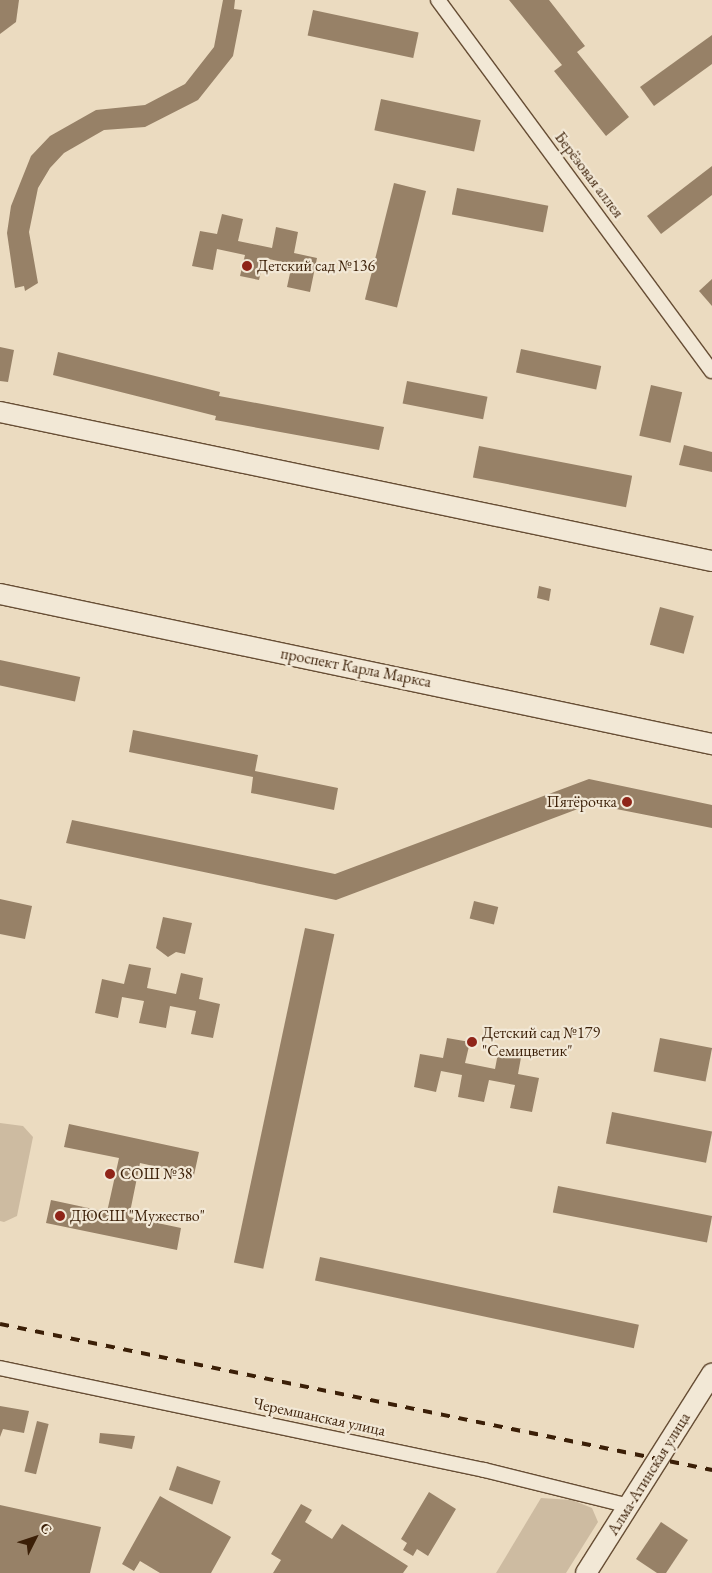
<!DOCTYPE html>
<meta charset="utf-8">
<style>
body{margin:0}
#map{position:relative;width:712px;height:1573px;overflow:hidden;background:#ebdbc0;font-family:"EB Garamond",serif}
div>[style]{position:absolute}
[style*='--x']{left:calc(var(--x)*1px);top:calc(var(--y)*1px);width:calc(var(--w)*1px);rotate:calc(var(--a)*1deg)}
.green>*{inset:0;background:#cdbba1}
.building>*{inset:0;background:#978167;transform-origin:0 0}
.roads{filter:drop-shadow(1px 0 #674e35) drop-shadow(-1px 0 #674e35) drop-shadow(0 1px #674e35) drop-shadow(0 -1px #674e35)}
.street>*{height:14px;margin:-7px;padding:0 7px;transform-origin:7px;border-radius:7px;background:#f2e8d6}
.secondary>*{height:20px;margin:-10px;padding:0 10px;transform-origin:10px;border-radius:10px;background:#f2e8d6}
.rail>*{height:4px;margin-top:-2px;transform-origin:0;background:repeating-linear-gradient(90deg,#3b1f07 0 9px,transparent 0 18px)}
.dots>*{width:14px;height:14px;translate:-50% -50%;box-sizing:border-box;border:2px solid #f2e8d6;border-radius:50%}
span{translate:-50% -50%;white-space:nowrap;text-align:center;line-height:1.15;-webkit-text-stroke:4.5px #f2e8d6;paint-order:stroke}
.street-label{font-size:16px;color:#3b1f07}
.poi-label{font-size:16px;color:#3b1f07}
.left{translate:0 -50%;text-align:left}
.right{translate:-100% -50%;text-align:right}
.north{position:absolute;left:10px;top:1513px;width:50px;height:50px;-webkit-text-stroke:4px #f2e8d6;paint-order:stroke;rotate:49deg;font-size:14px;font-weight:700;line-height:20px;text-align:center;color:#3b1f07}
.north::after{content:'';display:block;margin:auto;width:18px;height:22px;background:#3b1f07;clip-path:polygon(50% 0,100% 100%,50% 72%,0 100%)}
</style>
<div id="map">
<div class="green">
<div style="clip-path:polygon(0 1123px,23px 1126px,33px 1137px,17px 1216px,4px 1222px,0 1221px)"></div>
<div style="clip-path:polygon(541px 1498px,572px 1500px,592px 1508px,598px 1522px,566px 1573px,496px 1573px)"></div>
</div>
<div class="building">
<div style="clip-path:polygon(0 0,19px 0,16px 22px,0 34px)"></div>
<div style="clip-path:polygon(223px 0,235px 0,234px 9px,242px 10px,233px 56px,198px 100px,145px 127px,104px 130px,64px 153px,50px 168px,38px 188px,29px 232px,38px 283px,25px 291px,24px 286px,15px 288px,7px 233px,11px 206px,31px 156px,50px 136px,96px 110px,145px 105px,185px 84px,214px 47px)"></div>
<div style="clip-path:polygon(509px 0,549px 0,585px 46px,577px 52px,629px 117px,606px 136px,554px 71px,562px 65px)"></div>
<div style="left:313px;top:10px;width:108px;height:26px;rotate:12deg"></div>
<div style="clip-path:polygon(712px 35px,712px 64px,654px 106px,640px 87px)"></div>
<div style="left:381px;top:99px;width:102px;height:32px;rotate:12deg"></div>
<div style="clip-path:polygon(712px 166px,712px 195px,661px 234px,647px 216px)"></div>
<div style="left:394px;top:183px;width:33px;height:120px;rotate:14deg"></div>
<div style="left:457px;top:188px;width:93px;height:27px;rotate:11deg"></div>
<div style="clip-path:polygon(222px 214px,243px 219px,238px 241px,272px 248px,276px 227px,298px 232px,294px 253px,317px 258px,310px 292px,287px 287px,292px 264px,264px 258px,259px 280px,240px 276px,245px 255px,217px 249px,213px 270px,192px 266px,200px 231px,217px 234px)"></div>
<div style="clip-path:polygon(712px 279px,712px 306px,699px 291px)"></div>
<div style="clip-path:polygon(0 347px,14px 350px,8px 382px,0 381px)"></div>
<div style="left:521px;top:349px;width:82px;height:24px;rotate:12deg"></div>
<div style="clip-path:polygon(58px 352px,220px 392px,219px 396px,384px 427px,379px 450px,215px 420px,216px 416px,53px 375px)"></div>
<div style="left:407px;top:381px;width:82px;height:23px;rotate:11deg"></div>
<div style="left:651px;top:385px;width:32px;height:52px;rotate:13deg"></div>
<div style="clip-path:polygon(684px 445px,712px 452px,712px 472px,679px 465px)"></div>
<div style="left:479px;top:446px;width:156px;height:32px;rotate:11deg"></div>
<div style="clip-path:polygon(539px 586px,551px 589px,549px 601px,537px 598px)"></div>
<div style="left:660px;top:607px;width:35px;height:39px;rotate:15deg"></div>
<div style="left:0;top:660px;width:82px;height:25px;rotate:12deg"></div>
<div style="clip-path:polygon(133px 730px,258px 755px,255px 771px,338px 788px,334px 810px,251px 793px,253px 777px,129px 752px)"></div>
<div style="clip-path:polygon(589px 779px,712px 805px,712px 828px,591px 804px,336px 900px,66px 843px,72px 820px,335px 874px)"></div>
<div style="clip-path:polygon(0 899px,32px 906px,25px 939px,0 934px)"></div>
<div style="left:474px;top:901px;width:25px;height:18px;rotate:14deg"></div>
<div style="clip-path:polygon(163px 917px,192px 923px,185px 954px,176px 952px,168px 957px,156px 948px)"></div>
<div style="left:305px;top:928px;width:30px;height:342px;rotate:12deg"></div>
<div style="clip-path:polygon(129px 964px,151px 968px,147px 988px,176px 994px,181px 973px,203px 978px,199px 999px,220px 1004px,213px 1038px,191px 1034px,196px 1011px,170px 1006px,166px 1028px,139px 1023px,144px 1001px,122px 997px,118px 1018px,95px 1013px,102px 979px,124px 984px)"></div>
<div style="clip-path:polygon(447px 1038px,470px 1042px,465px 1063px,495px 1069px,499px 1048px,522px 1052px,518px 1074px,539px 1078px,532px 1112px,510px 1108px,515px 1085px,489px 1080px,484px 1102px,458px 1097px,462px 1075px,441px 1071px,436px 1092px,414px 1087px,420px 1054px,443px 1058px)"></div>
<div style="left:660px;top:1038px;width:53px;height:34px;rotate:11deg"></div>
<div style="left:612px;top:1112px;width:102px;height:32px;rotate:11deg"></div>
<div style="clip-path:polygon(69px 1124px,199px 1152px,194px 1175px,140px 1163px,129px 1217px,181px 1228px,177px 1250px,46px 1223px,51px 1200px,107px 1212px,119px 1158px,64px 1147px)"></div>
<div style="left:558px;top:1186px;width:157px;height:27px;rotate:11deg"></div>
<div style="left:320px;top:1257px;width:326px;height:24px;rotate:12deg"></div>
<div style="clip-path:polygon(0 1406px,29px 1411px,24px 1433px,3px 1429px,0 1437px)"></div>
<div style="left:37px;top:1421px;width:12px;height:52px;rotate:14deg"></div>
<div style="clip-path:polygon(100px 1433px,135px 1436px,132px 1449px,99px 1443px)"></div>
<div style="left:177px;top:1466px;width:46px;height:25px;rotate:19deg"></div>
<div style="clip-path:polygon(429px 1492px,456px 1509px,428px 1556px,417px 1549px,413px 1556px,403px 1550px,407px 1543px,401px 1539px)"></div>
<div style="clip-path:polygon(160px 1496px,231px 1537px,211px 1573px,160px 1573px,140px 1561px,134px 1571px,122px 1564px)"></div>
<div style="clip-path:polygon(301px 1504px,312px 1510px,305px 1522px,332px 1539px,342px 1524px,408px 1566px,403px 1573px,273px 1573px,281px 1560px,271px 1554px)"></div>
<div style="clip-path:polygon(0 1505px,101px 1527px,90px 1573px,0 1573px)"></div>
<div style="clip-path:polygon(661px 1522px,688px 1540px,666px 1573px,657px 1573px,636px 1559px)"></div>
</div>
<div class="roads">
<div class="street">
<div style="--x:438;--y:0;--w:461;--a:53.6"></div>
<div style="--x:0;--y:1368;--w:495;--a:11.9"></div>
<div style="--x:484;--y:1470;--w:149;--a:13.9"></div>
</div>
<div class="secondary">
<div style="--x:0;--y:412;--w:727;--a:11.82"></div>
<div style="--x:0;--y:594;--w:728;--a:11.9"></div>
<div style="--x:586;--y:1573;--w:236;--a:-57.7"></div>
</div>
</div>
<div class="rail">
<div style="--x:0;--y:1324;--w:727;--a:11.59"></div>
</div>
<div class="dots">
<div style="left:247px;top:266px;background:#8f2418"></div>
<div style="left:627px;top:802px;background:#8f2418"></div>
<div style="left:472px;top:1042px;background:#8f2418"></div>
<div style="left:110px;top:1174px;background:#8f2418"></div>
<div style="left:60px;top:1216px;background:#8f2418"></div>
</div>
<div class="street-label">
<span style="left:589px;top:175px;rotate:53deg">Берёзовая аллея</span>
<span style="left:356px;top:668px;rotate:11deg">проспект Карла Маркса</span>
<span style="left:319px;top:1417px;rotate:12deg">Черемшанская улица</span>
<span style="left:649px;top:1474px;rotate:-58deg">Алма-Атинская улица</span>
</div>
<div class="poi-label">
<span class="left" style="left:257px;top:266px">Детский сад №136</span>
<span class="right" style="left:617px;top:802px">Пятёрочка</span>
<span class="left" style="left:482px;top:1042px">Детский сад №179<br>"Семицветик"</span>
<span class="left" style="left:120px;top:1174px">СОШ №38</span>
<span class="left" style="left:70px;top:1216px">ДЮСШ "Мужество"</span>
</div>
<div class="north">С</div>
</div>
